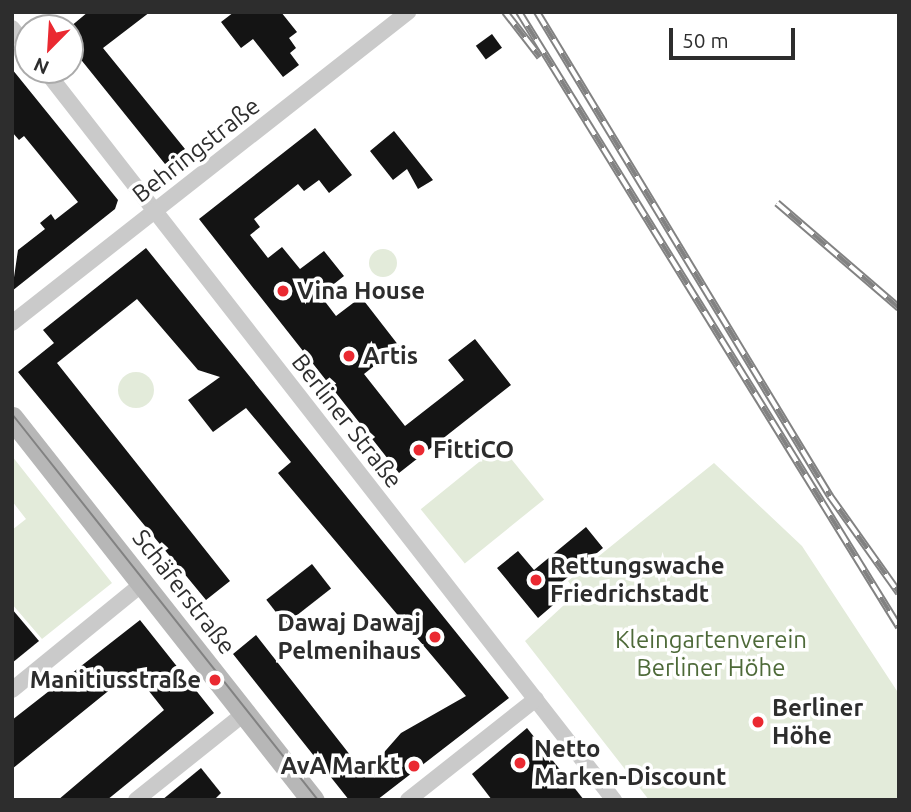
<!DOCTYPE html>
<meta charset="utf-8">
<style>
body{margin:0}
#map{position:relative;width:911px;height:812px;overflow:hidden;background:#fff;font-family:Ubuntu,sans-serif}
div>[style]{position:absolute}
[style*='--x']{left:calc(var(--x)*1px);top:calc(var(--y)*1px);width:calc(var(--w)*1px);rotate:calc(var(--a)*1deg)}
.green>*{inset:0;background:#e3ebda;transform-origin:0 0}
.round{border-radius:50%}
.building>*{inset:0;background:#141414;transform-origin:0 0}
.street>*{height:16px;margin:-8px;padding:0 8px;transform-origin:8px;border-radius:8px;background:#cacaca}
.secondary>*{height:23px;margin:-11.5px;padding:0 11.5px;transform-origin:11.5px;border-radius:11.5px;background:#b7b7b7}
.tram>*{height:2px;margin:-1px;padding:0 1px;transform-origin:1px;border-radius:1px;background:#828282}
.rail>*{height:8px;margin-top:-4px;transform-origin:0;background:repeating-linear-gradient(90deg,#fff 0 16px,#828282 0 32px);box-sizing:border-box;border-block:2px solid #828282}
.dots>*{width:19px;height:19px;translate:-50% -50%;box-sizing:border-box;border:4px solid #fff;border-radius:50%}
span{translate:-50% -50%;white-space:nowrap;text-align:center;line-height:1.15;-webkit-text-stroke:7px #fff;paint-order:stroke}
.street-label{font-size:24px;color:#2d2d2d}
.poi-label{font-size:24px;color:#2d2d2d;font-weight:700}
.left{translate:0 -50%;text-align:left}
.right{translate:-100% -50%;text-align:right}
.park-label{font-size:24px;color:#4e6a39}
.frame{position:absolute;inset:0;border:14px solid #2d2d2d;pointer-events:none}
.north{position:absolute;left:14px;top:14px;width:70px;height:70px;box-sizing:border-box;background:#fff;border:2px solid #ababab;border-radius:50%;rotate:204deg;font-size:19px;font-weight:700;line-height:28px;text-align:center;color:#2d2d2d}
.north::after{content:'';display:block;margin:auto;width:24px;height:32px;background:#ea2931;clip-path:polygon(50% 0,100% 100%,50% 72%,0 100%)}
.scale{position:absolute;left:669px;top:28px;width:126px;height:32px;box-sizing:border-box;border:4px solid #2d2d2d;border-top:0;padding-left:9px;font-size:21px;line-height:24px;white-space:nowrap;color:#2d2d2d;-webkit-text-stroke:5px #fff;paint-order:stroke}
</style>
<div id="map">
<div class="green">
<div class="round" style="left:369px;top:249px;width:28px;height:28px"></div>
<div class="round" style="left:118px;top:372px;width:36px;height:36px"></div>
<div style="left:500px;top:445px;width:70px;height:102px;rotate:51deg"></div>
<div style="clip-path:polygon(12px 456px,112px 583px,42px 639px,12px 604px,12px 530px,26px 519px,12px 501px)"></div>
<div style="clip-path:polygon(714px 463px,802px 546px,899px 694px,899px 800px,649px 800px,525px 641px,577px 593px,568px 581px)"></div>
</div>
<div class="building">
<div style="clip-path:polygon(88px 12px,150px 12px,103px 48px,185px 149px,165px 164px,70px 46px,70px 27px)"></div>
<div style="clip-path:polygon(234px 12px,281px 12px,297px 32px,289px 38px,296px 48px,290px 53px,299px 65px,283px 77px,253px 39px,241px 48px,221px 22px)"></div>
<div style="left:492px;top:34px;width:17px;height:20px;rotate:54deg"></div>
<div style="clip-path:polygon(12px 69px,118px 200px,115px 209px,12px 291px,18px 250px,45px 229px,40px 223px,51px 214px,55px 220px,78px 202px,24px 136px,19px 140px,12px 132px)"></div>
<div style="clip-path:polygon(315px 128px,352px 175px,329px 193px,319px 180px,304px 191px,298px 184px,254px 219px,260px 227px,250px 235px,268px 258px,282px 247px,300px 269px,324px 251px,344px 276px,320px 295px,336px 316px,361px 297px,399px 346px,364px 374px,405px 426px,464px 380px,448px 360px,475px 339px,511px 385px,399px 473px,199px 219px)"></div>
<div style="clip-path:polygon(394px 131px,410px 151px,433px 180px,418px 189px,407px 169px,393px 180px,370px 151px)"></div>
<div style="clip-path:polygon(146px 248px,509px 698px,377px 800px,349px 800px,233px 654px,256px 635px,365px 774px,401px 733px,466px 696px,278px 473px,291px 462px,246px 408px,213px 432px,188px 400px,220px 377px,198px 370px,137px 299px,57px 363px,230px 581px,206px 600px,18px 372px,54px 343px,43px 330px)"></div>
<div style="clip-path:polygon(586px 527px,603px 548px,551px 591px,559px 600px,538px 618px,497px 568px,518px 551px,534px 570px)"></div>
<div style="left:312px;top:564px;width:31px;height:58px;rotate:52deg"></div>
<div style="clip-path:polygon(12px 609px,39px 641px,12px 663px)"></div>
<div style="clip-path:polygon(140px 620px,214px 713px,107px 800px,58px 800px,164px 710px,133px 671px,12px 769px,12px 720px)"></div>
<div style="clip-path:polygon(527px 728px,584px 800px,492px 800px,472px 774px)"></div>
<div style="clip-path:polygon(201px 768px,221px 793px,214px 800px,162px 800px)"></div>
</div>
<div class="street">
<div style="--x:12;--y:28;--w:26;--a:51"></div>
<div style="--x:45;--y:70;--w:926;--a:52.07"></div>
<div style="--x:12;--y:323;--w:504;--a:-38.14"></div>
<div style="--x:12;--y:690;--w:169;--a:-39.2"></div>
<div style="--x:136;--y:800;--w:139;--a:-38.6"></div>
<div style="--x:408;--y:800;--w:163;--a:-38.3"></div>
</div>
<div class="secondary">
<div style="--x:12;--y:418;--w:486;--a:51.8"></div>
</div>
<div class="tram">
<div style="--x:12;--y:414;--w:493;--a:51.6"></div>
</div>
<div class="rail">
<div style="--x:505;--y:12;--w:57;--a:52.1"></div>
<div style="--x:519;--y:12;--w:723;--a:58.29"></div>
<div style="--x:537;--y:12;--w:566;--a:58.81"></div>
<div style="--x:830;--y:496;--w:119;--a:54.6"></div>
<div style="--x:777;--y:203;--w:161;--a:40.7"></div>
</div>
<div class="dots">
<div style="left:283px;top:291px;background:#ea2931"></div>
<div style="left:349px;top:356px;background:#ea2931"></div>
<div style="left:419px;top:450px;background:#ea2931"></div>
<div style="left:536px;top:580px;background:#ea2931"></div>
<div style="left:435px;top:637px;background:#ea2931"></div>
<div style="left:215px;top:680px;background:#ea2931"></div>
<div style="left:758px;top:722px;background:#ea2931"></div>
<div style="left:520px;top:763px;background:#ea2931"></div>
<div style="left:414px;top:766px;background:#ea2931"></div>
</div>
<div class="street-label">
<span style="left:196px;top:150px;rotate:-38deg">Behringstraße</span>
<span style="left:347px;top:421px;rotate:52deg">Berliner Straße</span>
<span style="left:184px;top:592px;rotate:52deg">Schäferstraße</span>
</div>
<div class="poi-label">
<span class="left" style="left:297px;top:291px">Vina House</span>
<span class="left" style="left:363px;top:356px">Artis</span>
<span class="left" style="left:433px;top:450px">FittiCO</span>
<span class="left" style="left:550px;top:580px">Rettungswache<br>Friedrichstadt</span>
<span class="right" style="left:421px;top:637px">Dawaj Dawaj<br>Pelmenihaus</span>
<span class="right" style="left:201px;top:680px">Manitiusstraße</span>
<span class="left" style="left:772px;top:722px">Berliner<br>Höhe</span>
<span class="left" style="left:534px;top:763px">Netto<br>Marken-Discount</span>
<span class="right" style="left:400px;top:766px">AvA Markt</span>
</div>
<div class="park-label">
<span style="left:711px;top:654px">Kleingartenverein<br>Berliner Höhe</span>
</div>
<div class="frame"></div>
<div class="north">N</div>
<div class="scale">50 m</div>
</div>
